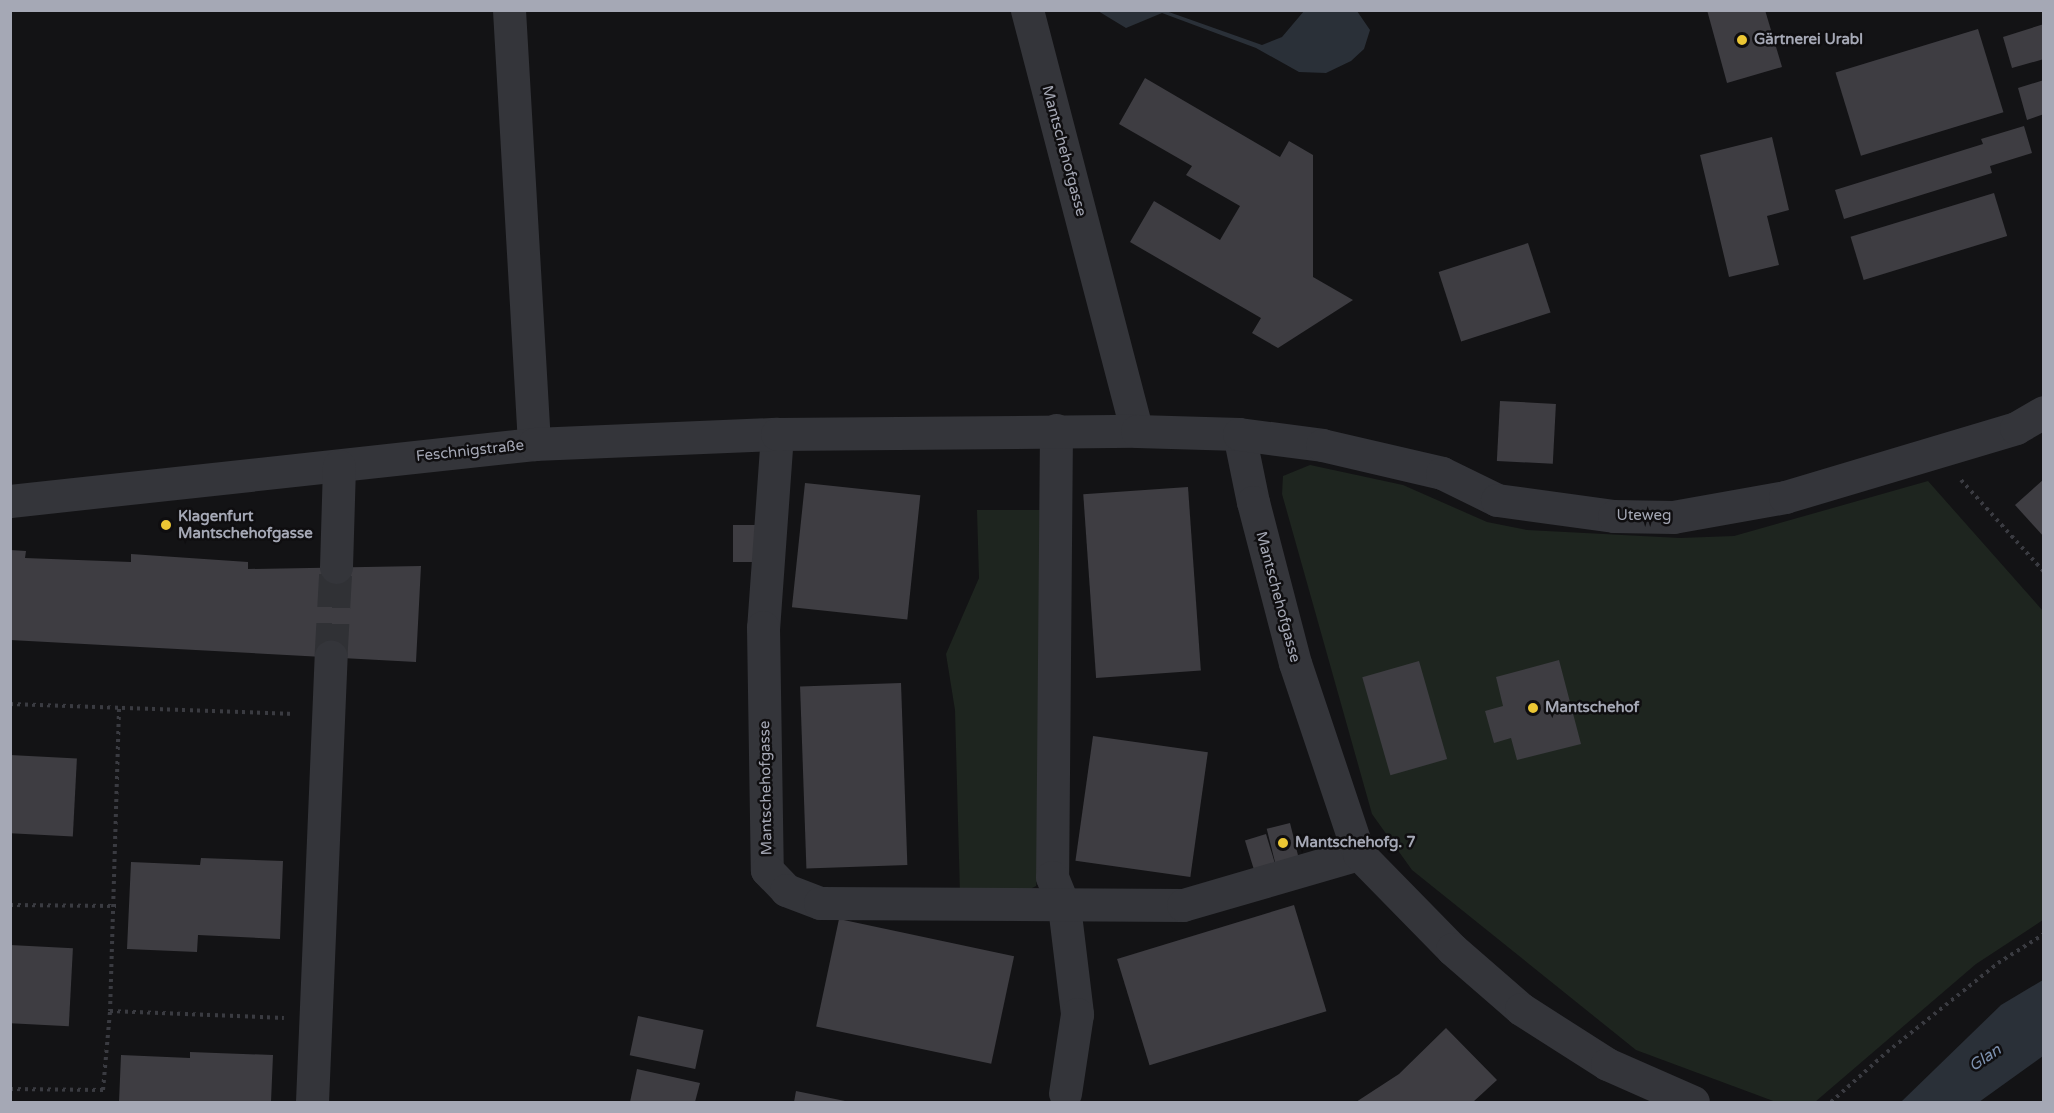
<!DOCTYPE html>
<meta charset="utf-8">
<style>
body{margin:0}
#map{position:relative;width:2054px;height:1113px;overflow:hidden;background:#131315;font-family:"Varela Round",sans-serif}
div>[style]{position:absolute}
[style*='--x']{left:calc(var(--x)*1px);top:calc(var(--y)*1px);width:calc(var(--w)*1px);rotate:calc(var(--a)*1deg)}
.green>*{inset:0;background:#1e251f}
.water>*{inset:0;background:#2a3038}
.building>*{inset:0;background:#3e3d42;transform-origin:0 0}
.minor-tunnel>*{height:33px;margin-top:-16.5px;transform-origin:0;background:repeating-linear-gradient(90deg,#303135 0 33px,transparent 0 49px)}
.path>*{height:4px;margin-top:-2px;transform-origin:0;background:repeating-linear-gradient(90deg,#3a3b41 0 3px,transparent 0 7.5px)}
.minor>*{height:33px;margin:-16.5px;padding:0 16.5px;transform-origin:16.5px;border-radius:16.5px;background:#34353a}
.dots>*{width:16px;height:16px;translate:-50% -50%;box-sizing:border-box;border:3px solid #0f0e10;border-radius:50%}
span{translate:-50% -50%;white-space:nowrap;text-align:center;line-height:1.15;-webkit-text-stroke:5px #0f0e10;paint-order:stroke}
.poi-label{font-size:15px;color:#a5a8b5;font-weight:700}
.left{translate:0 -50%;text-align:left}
.street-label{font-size:15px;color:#a5a8b5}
.water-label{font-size:16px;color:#7d91af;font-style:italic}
.frame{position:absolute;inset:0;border:12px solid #a5a8b5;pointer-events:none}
</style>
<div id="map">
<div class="green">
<div style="clip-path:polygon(1310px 465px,1403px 485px,1487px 522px,1527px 530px,1680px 538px,1734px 536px,1928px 481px,2043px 611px,2043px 920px,1976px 964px,1815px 1102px,1776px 1102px,1636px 1050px,1412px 870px,1372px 814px,1282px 494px,1283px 476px)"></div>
<div style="clip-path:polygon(977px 510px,1044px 510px,1042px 851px,1036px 886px,1017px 896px,960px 895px,955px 710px,946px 654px,979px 578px)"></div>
</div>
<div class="water">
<div style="clip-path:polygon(1098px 11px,1166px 11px,1262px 45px,1282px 37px,1304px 11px,1357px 11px,1370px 30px,1364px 49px,1351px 61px,1326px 73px,1299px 72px,1256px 48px,1162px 13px,1126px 28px)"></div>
<div style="clip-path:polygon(2043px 980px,2043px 1056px,1979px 1102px,1901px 1102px,2001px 1005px)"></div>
</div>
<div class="building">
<div style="clip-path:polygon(1707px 10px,1765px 10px,1782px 67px,1727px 83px)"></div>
<div style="clip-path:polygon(2044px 24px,2044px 59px,2012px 68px,2003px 37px)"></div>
<div style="left:1978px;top:29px;width:87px;height:149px;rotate:73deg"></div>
<div style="clip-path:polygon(1145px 78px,1280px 157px,1289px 141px,1313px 155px,1313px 277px,1353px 300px,1278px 348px,1252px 333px,1261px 318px,1130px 242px,1154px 201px,1220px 240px,1240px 206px,1186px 175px,1192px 166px,1119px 124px)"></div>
<div style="clip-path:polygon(2044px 80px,2044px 114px,2027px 120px,2018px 88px)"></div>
<div style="clip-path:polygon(2024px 126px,2032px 153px,1990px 166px,1992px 173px,1844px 219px,1835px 190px,1983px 144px,1981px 139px)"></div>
<div style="clip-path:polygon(1772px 137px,1789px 210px,1767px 216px,1779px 265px,1729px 277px,1700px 155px)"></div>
<div style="left:1994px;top:193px;width:45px;height:150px;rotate:73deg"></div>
<div style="left:1528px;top:243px;width:73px;height:94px;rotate:72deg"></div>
<div style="left:1500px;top:401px;width:56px;height:60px;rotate:3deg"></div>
<div style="clip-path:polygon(2044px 479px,2044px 537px,2015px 505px)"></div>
<div style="left:805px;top:483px;width:116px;height:125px;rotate:6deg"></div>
<div style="left:1188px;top:487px;width:184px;height:105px;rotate:86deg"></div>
<div style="left:733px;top:525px;width:28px;height:37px"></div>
<div style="clip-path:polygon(10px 550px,26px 551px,25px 558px,131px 562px,131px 554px,248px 562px,248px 569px,421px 566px,416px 662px,10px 640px)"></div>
<div style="clip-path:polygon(1559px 660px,1581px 744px,1517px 760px,1511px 738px,1494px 743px,1485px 711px,1503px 706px,1496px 677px)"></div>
<div style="left:1419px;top:661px;width:102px;height:59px;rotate:74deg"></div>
<div style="left:901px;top:683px;width:182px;height:101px;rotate:88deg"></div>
<div style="left:1093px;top:736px;width:116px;height:126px;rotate:8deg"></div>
<div style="left:10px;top:755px;width:67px;height:78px;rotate:3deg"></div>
<div style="left:1290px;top:823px;width:36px;height:24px;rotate:76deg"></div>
<div style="left:1266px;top:834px;width:30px;height:22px;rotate:73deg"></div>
<div style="clip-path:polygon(201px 858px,283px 861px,280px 939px,198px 935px,197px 952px,127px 949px,131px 862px,200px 865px)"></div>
<div style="left:1294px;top:905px;width:111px;height:185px;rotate:73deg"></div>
<div style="left:839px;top:919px;width:179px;height:110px;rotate:12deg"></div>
<div style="left:10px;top:945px;width:63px;height:78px;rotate:3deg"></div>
<div style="left:638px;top:1016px;width:67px;height:40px;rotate:12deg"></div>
<div style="clip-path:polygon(1446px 1028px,1497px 1080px,1473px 1102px,1356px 1102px,1399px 1074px)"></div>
<div style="clip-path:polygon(190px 1052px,273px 1055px,271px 1102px,119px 1102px,121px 1055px,190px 1058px)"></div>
<div style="clip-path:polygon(637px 1069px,700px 1083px,695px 1102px,630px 1102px)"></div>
<div style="clip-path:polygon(796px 1091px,845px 1101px,845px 1102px,794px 1102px)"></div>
</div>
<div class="minor-tunnel">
<div style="--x:331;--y:656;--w:89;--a:-86.8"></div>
</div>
<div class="path">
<div style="--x:1961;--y:480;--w:124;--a:47.9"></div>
<div style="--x:10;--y:704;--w:285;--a:2"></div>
<div style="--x:119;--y:709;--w:302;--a:91.7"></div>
<div style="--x:110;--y:1011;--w:174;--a:2.3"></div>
<div style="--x:10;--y:905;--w:106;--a:0.5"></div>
<div style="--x:10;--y:1089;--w:93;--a:0.6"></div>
<div style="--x:103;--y:1090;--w:79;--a:-84.9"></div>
<div style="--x:1831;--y:1102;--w:75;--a:-41.8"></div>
<div style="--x:1887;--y:1052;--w:142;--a:-38.7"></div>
<div style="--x:1998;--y:963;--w:54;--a:-32.2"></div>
</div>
<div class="minor">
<div style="--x:509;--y:10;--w:435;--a:86.7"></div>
<div style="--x:1027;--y:10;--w:435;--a:75.4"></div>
<div style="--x:1056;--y:430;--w:447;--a:90.5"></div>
<div style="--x:1052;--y:877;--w:31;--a:68"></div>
<div style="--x:1064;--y:906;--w:109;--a:83.1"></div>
<div style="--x:1077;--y:1014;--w:80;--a:98.6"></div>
<div style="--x:777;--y:434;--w:194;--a:94.1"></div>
<div style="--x:763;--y:627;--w:243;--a:89.1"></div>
<div style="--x:767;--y:870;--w:28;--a:46"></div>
<div style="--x:786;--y:890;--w:36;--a:21"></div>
<div style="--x:820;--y:903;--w:363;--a:0.3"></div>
<div style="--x:1183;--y:905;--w:183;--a:-16.2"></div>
<div style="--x:1239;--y:434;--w:69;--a:78.4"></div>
<div style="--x:1253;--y:502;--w:166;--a:75.4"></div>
<div style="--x:1295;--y:663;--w:201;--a:71.5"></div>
<div style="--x:1359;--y:854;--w:133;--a:45.6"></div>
<div style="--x:1452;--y:949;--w:91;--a:41"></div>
<div style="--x:1521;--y:1009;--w:102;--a:32.6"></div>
<div style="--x:1607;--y:1064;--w:94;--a:23.8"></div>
<div style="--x:10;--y:501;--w:527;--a:-6.21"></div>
<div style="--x:534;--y:444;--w:243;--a:-2.4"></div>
<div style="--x:777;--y:434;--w:360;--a:-0.5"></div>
<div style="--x:1137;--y:431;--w:102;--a:1.7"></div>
<div style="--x:1239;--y:434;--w:84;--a:7.5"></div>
<div style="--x:1322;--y:445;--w:123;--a:13.1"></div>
<div style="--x:1442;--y:473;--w:61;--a:26.1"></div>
<div style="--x:1497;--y:500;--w:118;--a:7.8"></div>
<div style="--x:1614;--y:516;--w:59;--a:1"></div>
<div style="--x:1673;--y:517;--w:114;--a:-10.1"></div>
<div style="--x:1785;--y:497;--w:241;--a:-16.6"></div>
<div style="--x:2016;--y:428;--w:32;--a:-30"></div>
<div style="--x:336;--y:567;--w:101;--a:-88.3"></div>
<div style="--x:312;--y:1102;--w:446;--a:-87.6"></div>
</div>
<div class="dots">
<div style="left:1742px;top:40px;background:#ecc734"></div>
<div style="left:166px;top:525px;background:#ecc734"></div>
<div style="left:1533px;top:708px;background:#ecc734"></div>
<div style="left:1283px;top:843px;background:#ecc734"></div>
</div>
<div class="poi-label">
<span class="left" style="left:1754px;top:40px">Gärtnerei Urabl</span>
<span class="left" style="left:178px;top:525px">Klagenfurt<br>Mantschehofgasse</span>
<span class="left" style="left:1545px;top:708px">Mantschehof</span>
<span class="left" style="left:1295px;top:843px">Mantschehofg. 7</span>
</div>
<div class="street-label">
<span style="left:1064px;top:151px;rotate:75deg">Mantschehofgasse</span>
<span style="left:470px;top:451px;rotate:-6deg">Feschnigstraße</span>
<span style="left:1644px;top:516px">Uteweg</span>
<span style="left:1278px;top:597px;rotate:75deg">Mantschehofgasse</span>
<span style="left:766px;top:788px;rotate:-91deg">Mantschehofgasse</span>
</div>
<div class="water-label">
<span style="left:1985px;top:1058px;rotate:-34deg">Glan</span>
</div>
<div class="frame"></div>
</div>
